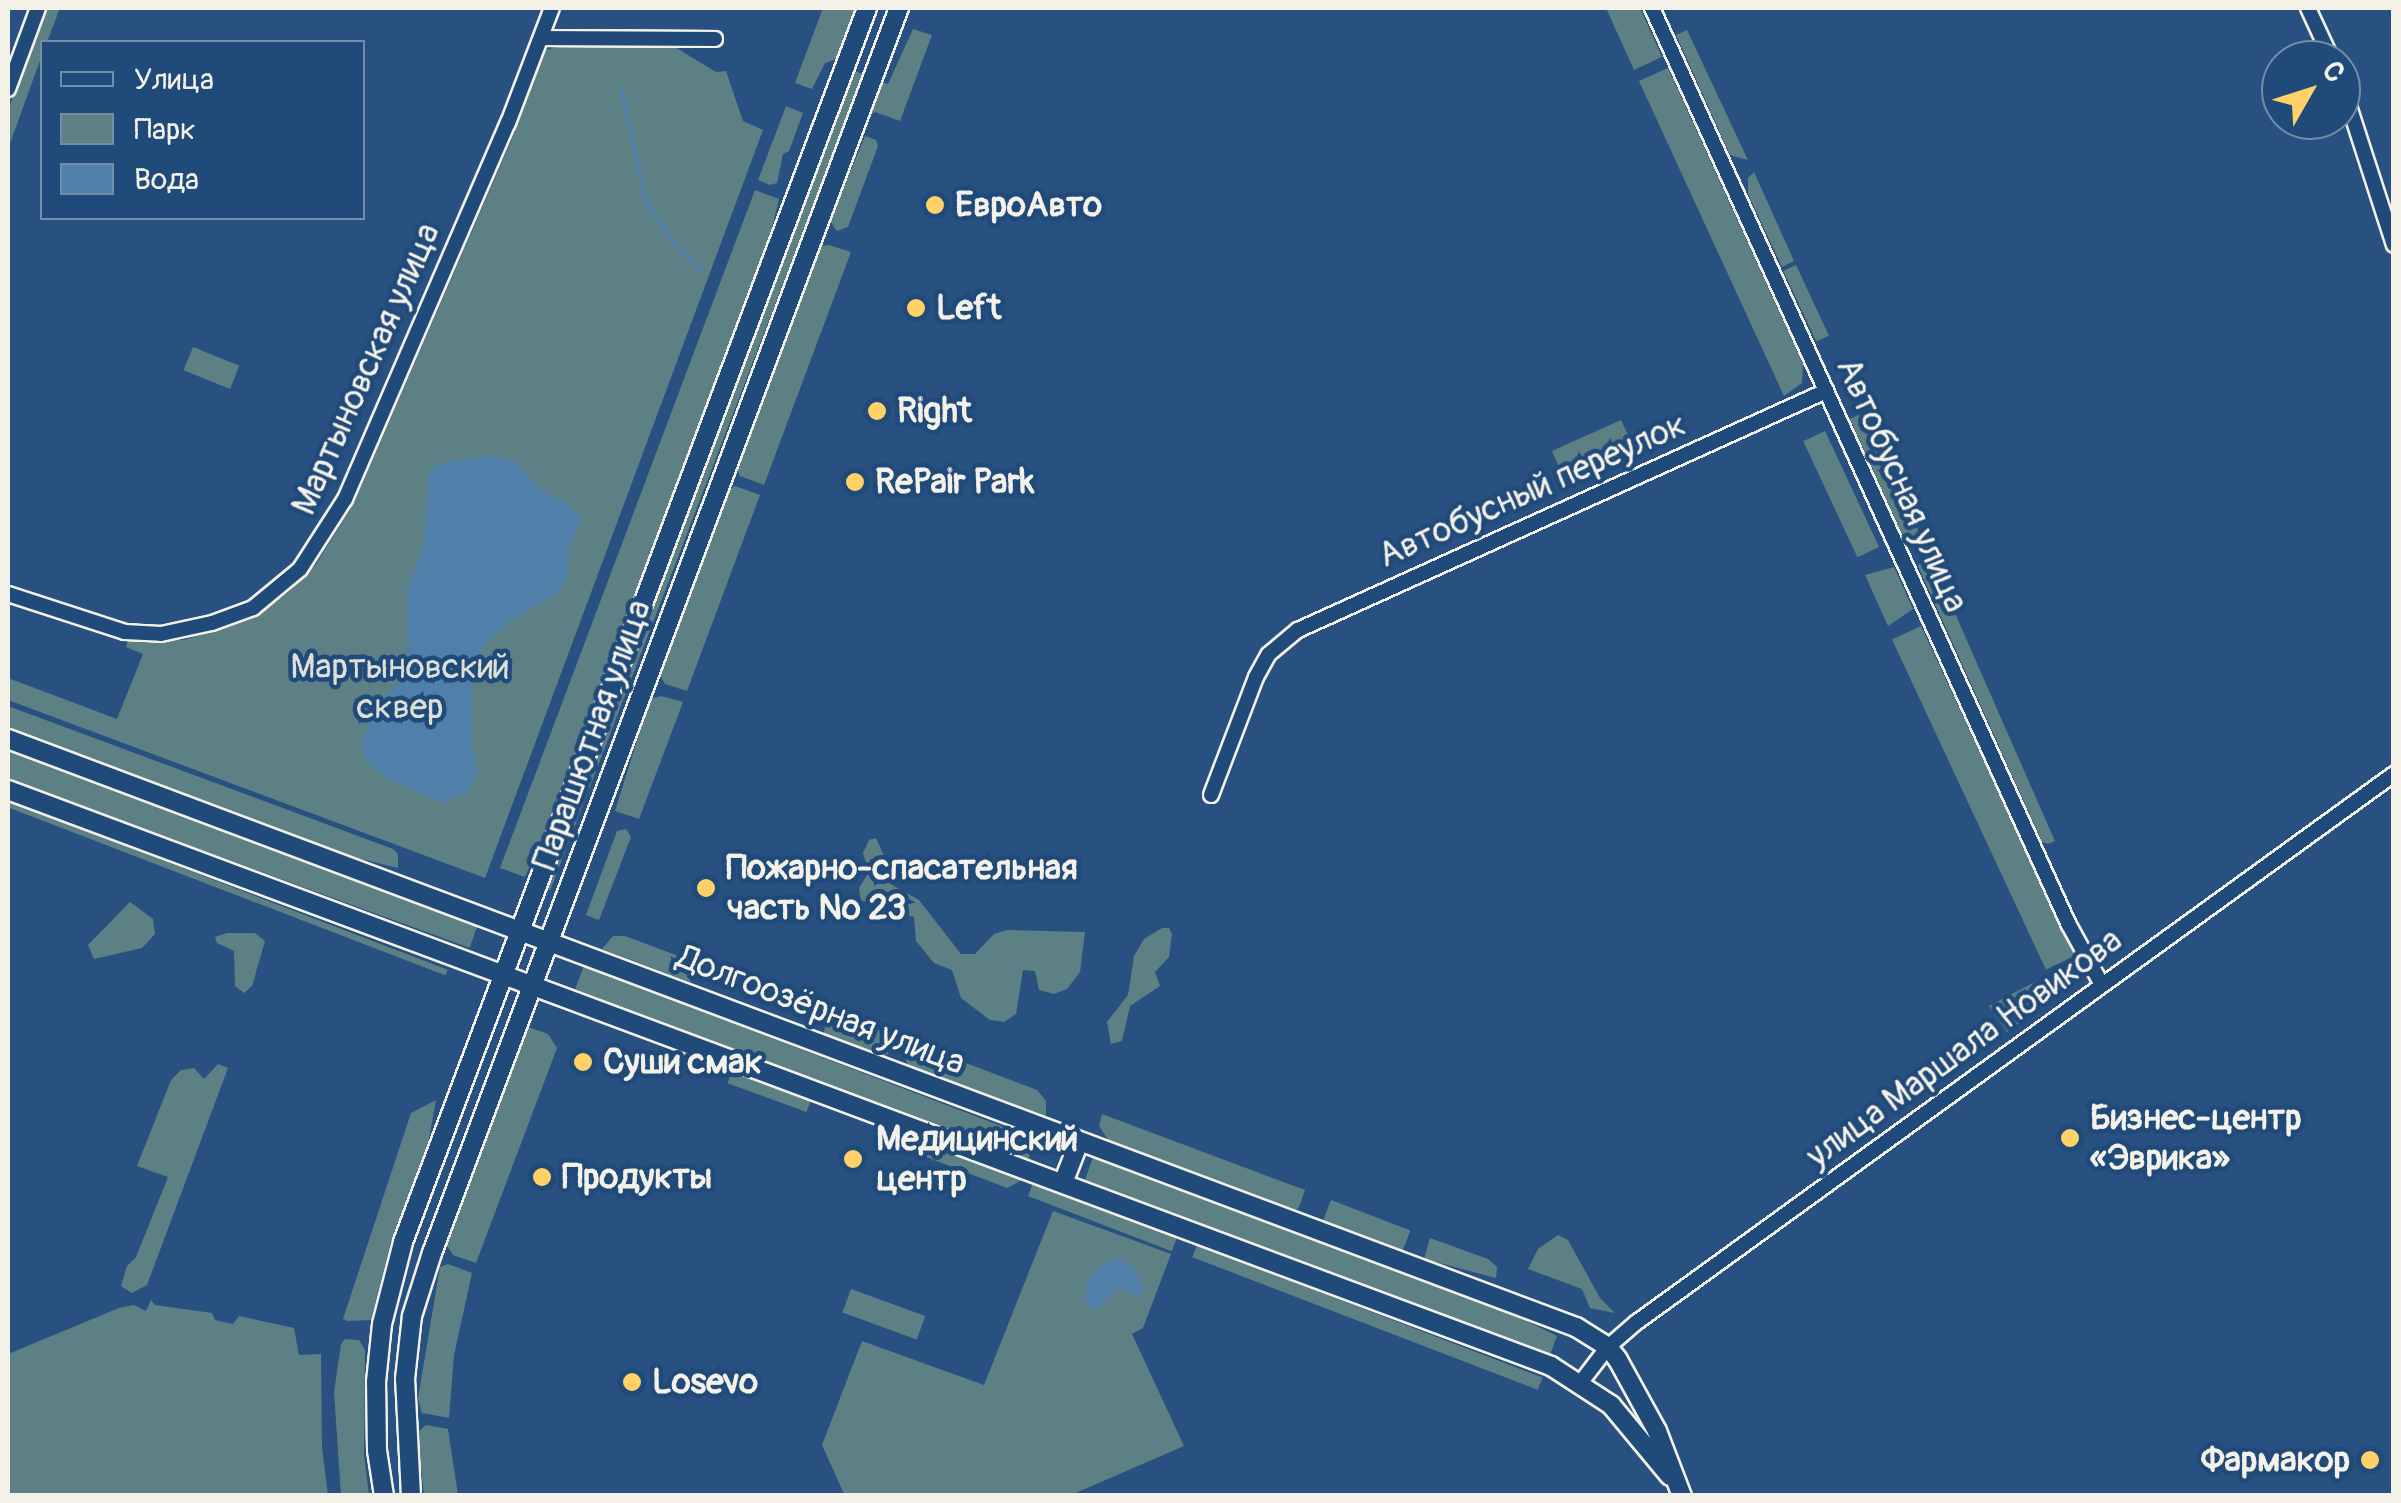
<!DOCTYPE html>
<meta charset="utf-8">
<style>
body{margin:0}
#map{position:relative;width:2401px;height:1503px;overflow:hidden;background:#285181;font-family:Pangolin,sans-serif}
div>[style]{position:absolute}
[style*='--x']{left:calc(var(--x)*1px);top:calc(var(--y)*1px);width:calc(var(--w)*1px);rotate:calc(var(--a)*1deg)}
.green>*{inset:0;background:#5d8084;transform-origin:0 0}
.water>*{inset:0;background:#5080a9}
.stream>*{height:4px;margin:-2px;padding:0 2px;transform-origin:2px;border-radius:2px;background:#5080a9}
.roads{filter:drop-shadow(2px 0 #f4f1e8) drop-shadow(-2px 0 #f4f1e8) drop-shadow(0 2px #f4f1e8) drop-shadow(0 -2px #f4f1e8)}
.minor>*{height:14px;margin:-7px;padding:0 7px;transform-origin:7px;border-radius:7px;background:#1f4a7a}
.major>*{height:18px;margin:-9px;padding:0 9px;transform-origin:9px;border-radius:9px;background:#1f4a7a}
.dots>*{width:28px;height:28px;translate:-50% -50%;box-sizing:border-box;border:5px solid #1f4a7a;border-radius:50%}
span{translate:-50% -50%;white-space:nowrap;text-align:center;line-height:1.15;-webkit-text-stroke:9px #1f4a7a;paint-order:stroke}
.poi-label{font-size:35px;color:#f4f1e8;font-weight:700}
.left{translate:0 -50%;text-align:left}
.right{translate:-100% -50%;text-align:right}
.street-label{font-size:35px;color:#f4f1e8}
.park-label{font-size:35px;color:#dde0d9}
.frame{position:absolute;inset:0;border:10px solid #f4f1e8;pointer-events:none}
.legend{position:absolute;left:40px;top:40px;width:325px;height:180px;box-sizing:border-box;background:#1f4a7a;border:2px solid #748da6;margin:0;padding:12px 18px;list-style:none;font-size:30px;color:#f4f1e8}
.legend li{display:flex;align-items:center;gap:20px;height:50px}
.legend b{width:50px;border:2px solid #748da6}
.north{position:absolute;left:2261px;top:40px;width:100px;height:100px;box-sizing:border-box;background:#1f4a7a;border:2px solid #748da6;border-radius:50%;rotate:51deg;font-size:28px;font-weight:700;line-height:40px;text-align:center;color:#f4f1e8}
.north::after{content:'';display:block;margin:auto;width:35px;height:45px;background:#ffd166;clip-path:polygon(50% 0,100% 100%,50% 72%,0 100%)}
</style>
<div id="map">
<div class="green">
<div style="clip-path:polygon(46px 8px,60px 8px,47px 42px,42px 42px,42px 55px,8px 149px,8px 110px)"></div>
<div style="clip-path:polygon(823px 8px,858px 8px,839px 58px,825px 63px,812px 89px,795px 83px)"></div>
<div style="clip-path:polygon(1606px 8px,1640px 8px,1662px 57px,1634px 70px)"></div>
<div style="clip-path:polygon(913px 29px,932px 35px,900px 121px,875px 112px,870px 115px,882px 82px,888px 84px)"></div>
<div style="clip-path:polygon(1687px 30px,1748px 160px,1730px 155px,1676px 35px)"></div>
<div style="clip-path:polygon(670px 44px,716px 72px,726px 71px,743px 121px,763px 130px,485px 878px,8px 700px,8px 678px,117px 719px,143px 654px,126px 647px,128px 641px,183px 640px,214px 631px,259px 614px,289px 592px,316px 564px,353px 505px,512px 139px,544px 50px,567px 45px)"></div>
<div style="clip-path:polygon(1668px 68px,1803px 364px,1802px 383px,1784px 396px,1639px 81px)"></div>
<div style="left:855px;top:71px;width:9px;height:874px;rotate:21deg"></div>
<div style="clip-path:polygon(786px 106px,803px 113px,789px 151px,783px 154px,777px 183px,770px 185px,758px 180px)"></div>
<div style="clip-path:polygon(865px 136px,876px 140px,878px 146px,848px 227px,837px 231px,830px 221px)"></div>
<div style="clip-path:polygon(1754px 172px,1794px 261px,1782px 267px,1748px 194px,1748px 178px)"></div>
<div style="clip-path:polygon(755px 190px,779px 199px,767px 248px,578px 755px,525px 877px,500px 868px)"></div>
<div style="clip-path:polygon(829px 245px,851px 252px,764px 485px,740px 476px,737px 469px,821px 246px)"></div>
<div style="left:1796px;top:265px;width:78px;height:14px;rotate:65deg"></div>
<div style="left:193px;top:347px;width:50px;height:25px;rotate:22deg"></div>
<div style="clip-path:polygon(1865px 412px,1922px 539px,1910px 540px,1901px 532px,1850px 419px)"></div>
<div style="clip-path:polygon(1621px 420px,1637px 454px,1572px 484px,1565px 481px,1552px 451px)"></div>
<div style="left:1825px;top:431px;width:128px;height:24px;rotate:65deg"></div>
<div style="clip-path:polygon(735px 486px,760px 495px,687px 691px,665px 684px,660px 675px,728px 491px)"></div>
<div style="clip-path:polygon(1928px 552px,2055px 841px,2048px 844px,2042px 842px,1918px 566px)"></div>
<div style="clip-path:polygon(1894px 567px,1913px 609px,1888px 626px,1865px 575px)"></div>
<div style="left:1921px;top:626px;width:364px;height:32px;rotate:65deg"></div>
<div style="clip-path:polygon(661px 696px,683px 702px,639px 819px,615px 811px,650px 699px)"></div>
<div style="clip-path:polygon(8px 706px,393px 849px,398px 854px,398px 868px,349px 856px,8px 729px)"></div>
<div style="left:8px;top:751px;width:501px;height:27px;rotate:20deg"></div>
<div style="left:8px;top:801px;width:471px;height:6px;rotate:21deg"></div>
<div style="clip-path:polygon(626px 829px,631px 837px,599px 920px,586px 915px,617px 831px)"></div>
<div style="clip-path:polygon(876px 838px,885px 858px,887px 882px,919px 900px,961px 954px,975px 954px,994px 934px,1007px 930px,1085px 932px,1080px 972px,1067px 989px,1054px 994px,1039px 990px,1035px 971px,1023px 970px,1016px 1014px,1004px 1022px,990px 1020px,961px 998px,952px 970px,934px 963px,916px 941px,914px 917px,861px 900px,859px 888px,869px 872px,863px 853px,869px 840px)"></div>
<div style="clip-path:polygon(130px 902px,153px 919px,155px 934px,142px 948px,94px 959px,88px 945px)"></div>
<div style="clip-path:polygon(1162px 928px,1169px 928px,1172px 934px,1169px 957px,1155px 972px,1160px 986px,1130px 1006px,1122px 1041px,1111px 1044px,1107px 1022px,1128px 995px,1134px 956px,1144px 939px)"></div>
<div style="clip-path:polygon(227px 933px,255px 933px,265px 941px,252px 986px,244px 993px,235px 986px,234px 951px,217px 943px,215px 937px)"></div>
<div style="clip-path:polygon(613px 936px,625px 936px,697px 963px,690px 982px,602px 949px)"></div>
<div style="left:584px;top:966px;width:484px;height:25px;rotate:21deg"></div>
<div style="clip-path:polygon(2037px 981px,2047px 1003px,2007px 1032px,1989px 1006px)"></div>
<div style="clip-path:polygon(837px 1015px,886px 1033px,888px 1054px,884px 1056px,824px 1034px,825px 1025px)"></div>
<div style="clip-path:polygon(528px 1027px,548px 1034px,557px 1048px,476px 1263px,453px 1255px,447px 1246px)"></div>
<div style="clip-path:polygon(897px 1037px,1037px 1090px,1046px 1101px,1046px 1116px,908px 1065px)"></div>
<div style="clip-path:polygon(218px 1064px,228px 1068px,147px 1285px,132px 1293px,121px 1286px,127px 1266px,136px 1257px,168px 1177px,137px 1166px,171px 1080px,181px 1070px,194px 1068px,204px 1079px)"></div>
<div style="left:732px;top:1071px;width:84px;height:13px;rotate:20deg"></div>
<div style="clip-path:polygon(436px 1100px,428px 1144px,391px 1241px,371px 1320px,347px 1321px,343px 1319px,411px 1113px)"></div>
<div style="clip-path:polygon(1102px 1114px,1305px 1190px,1299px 1207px,1296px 1210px,1108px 1140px,1099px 1126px)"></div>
<div style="clip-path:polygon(900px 1134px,1022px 1180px,1007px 1188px,895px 1145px)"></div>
<div style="clip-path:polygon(1093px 1157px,1506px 1311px,1557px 1336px,1550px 1355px,1085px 1180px)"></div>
<div style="left:1033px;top:1183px;width:154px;height:14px;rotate:21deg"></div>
<div style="left:1331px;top:1200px;width:85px;height:23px;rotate:21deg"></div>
<div style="clip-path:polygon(1053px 1211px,1171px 1254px,1143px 1328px,1132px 1334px,1184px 1446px,1071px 1495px,845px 1496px,822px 1445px,862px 1341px,984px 1385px)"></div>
<div style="clip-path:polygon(1558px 1235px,1568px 1240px,1600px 1298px,1615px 1313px,1590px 1308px,1582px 1289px,1528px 1269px,1538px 1249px)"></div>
<div style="clip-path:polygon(1430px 1238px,1488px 1259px,1497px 1267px,1496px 1278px,1424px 1259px)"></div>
<div style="left:1197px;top:1245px;width:370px;height:13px;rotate:21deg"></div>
<div style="clip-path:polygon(448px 1264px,472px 1273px,454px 1355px,449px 1418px,422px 1413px,418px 1398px,440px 1267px)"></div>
<div style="left:851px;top:1289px;width:79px;height:25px;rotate:20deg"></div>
<div style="clip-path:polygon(151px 1300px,155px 1305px,212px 1313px,215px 1320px,233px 1324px,239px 1316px,294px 1328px,299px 1355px,321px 1354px,322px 1448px,328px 1495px,8px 1495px,8px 1354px,119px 1308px,134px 1305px,146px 1311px)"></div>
<div style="clip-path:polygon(345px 1339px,359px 1340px,365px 1350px,364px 1455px,369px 1495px,341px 1495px,334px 1392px,341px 1344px)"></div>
<div style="clip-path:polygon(426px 1425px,448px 1429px,458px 1495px,424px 1495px,417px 1433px)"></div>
</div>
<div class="water">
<div style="clip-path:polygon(493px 455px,516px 462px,542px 491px,565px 502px,581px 518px,568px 553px,568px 576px,555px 595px,508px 622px,485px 644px,473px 666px,471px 740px,478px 773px,468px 792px,445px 803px,390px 781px,365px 760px,361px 745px,375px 706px,399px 684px,407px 656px,408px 588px,423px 548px,429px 472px,441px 463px)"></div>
<div style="clip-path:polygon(1118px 1259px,1134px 1266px,1144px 1292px,1134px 1296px,1121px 1287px,1093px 1311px,1085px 1300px,1087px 1282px,1097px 1267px)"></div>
</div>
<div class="stream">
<div style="--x:621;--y:88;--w:117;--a:77.6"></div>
<div style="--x:646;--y:202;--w:55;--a:55.4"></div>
<div style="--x:677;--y:247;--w:33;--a:44"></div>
</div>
<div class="roads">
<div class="minor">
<div style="--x:1652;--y:8;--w:1007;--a:65.55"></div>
<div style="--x:2069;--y:925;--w:68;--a:61.2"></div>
<div style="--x:2308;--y:8;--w:57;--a:65.2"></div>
<div style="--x:541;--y:38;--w:174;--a:0.3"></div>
<div style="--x:2341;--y:81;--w:172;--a:72.1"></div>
<div style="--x:8;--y:89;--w:86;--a:-69.7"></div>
<div style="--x:8;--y:594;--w:123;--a:18"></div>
<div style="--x:125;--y:632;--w:36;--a:3"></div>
<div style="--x:161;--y:634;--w:52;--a:-12.2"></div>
<div style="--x:212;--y:623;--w:44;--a:-20.1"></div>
<div style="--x:253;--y:608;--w:61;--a:-39.7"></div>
<div style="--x:300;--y:569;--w:83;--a:-57.3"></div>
<div style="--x:345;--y:499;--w:410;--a:-66.6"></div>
<div style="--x:508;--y:123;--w:123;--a:-69.1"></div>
<div style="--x:1211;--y:795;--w:126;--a:-69.1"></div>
<div style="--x:1256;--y:677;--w:26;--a:-61"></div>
<div style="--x:1269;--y:654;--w:38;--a:-40"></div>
<div style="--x:1298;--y:630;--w:580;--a:-24.35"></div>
<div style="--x:1581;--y:1382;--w:44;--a:-52.4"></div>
<div style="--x:1608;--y:1347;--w:38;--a:-41"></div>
<div style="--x:1637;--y:1322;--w:935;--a:-35.9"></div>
</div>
<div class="major">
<div style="--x:8;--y:739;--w:1675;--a:20.56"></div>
<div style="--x:1576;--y:1327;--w:38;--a:32"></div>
<div style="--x:1608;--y:1347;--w:16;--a:52"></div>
<div style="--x:1618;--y:1360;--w:81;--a:61.2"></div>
<div style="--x:1657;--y:1431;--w:70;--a:69"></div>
<div style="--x:8;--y:790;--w:1647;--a:20.47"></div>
<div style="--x:1551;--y:1366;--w:72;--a:33"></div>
<div style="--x:1611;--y:1405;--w:92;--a:50.3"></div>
<div style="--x:1063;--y:1183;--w:44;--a:-68.7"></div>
<div style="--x:384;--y:1496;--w:47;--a:-98.7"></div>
<div style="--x:377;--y:1450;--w:68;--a:-90.8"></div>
<div style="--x:376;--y:1382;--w:58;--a:-84.1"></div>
<div style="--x:382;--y:1324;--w:85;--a:-75.6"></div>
<div style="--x:403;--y:1242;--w:1318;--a:-69.39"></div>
<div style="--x:411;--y:1496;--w:117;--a:-92.9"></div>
<div style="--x:405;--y:1379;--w:63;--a:-83.7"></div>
<div style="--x:412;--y:1316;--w:66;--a:-72.4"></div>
<div style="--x:432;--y:1253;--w:1330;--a:-69.44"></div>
</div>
</div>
<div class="dots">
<div style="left:935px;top:205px;background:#ffd166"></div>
<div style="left:916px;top:308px;background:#ffd166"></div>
<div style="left:877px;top:411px;background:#ffd166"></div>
<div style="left:855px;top:482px;background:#ffd166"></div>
<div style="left:706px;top:888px;background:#ffd166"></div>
<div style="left:583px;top:1062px;background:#ffd166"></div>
<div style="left:2070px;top:1138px;background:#ffd166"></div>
<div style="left:853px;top:1159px;background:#ffd166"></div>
<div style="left:542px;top:1177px;background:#ffd166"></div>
<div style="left:632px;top:1382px;background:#ffd166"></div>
<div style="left:2370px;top:1460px;background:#ffd166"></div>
</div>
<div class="poi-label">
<span class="left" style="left:955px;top:205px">ЕвроАвто</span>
<span class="left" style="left:936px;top:308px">Left</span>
<span class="left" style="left:897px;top:411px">Right</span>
<span class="left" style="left:875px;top:482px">RePair Park</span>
<span class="left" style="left:726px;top:888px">Пожарно-спасательная<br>часть № 23</span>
<span class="left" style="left:603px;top:1062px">Суши смак</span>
<span class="left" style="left:2090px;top:1138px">Бизнес-центр<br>«Эврика»</span>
<span class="left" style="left:876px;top:1159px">Медицинский<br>центр</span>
<span class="left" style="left:562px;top:1177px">Продукты</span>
<span class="left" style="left:652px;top:1382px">Losevo</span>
<span class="right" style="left:2350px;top:1460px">Фармакор</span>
</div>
<div class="street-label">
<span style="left:366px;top:369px;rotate:-66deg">Мартыновская улица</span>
<span style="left:1902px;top:485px;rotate:66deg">Автобусная улица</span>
<span style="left:1532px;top:490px;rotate:-24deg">Автобусный переулок</span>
<span style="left:592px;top:735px;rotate:-70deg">Парашютная улица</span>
<span style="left:821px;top:1010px;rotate:21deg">Долгоозёрная улица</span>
<span style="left:1964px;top:1048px;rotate:-36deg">улица Маршала Новикова</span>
</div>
<div class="park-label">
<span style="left:400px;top:687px">Мартыновский<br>сквер</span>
</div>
<div class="frame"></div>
<ul class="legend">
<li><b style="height:12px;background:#1f4a7a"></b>Улица</li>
<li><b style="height:28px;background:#5d8084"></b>Парк</li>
<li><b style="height:28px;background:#5080a9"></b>Вода</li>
</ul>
<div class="north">С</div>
</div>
